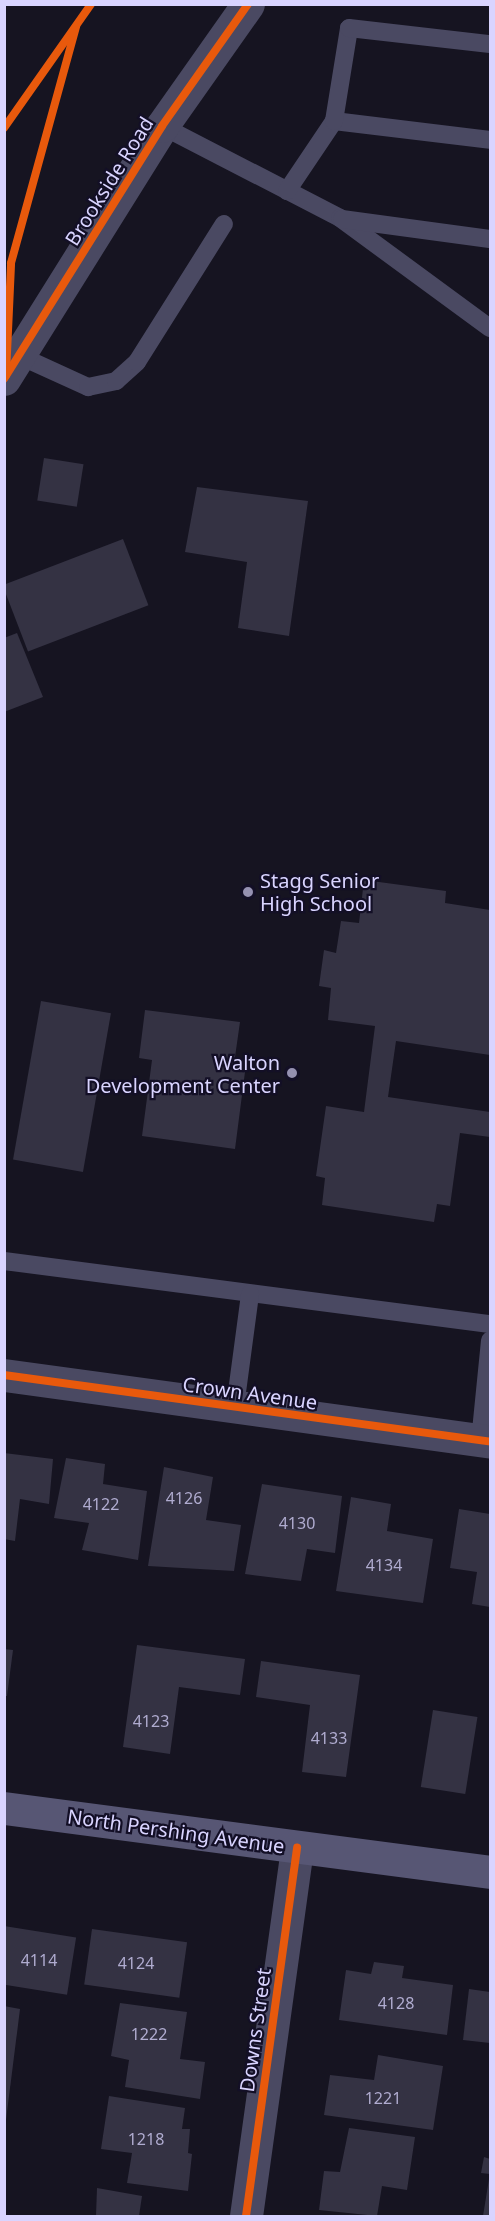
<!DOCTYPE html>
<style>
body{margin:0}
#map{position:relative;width:495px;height:2221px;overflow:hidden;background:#161421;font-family:"Noto Sans",sans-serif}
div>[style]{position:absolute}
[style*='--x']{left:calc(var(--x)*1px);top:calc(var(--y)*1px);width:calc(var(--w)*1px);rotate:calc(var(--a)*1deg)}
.building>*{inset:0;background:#343243;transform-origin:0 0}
.service>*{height:18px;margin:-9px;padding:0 9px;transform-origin:9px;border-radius:9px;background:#4a4962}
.minor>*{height:33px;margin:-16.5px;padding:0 16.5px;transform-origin:16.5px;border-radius:16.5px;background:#4a4962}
.tertiary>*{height:33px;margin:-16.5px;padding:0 16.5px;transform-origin:16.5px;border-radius:16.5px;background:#4a4962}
.secondary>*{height:33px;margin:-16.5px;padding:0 16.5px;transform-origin:16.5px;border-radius:16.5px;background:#575674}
.cycleway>*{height:8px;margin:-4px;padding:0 4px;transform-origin:4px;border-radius:4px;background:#e8590c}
.dots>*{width:16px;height:16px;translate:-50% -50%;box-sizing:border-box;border:3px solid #130f26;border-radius:50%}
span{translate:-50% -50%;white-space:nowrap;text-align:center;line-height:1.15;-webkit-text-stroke:4.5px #130f26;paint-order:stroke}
.number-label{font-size:16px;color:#b0acd0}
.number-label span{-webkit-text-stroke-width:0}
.street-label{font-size:20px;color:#d9d4ff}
.poi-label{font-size:20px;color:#d9d4ff}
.left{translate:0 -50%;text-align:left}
.right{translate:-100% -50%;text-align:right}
.frame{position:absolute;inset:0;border:6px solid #d9d4ff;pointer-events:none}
</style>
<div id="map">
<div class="building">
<div style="left:44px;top:458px;width:40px;height:43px;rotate:9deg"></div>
<div style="clip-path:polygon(197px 487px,308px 501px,289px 636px,238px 628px,247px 562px,185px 552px)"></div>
<div style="left:123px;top:539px;width:71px;height:129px;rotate:69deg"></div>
<div style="clip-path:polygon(17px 633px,43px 697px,4px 712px,4px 638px)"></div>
<div style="clip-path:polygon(364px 880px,446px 891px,445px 903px,490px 910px,490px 1055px,396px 1041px,388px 1097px,490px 1112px,490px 1137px,460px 1133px,450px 1206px,437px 1204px,434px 1222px,322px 1205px,325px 1178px,316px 1176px,326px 1106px,364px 1112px,375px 1026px,328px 1020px,331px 988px,319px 986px,324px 950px,336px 953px,341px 921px,359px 923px)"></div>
<div style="left:41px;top:1001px;width:71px;height:161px;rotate:10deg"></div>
<div style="clip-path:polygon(145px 1010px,240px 1022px,233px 1071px,245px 1072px,235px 1149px,142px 1136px,152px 1060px,139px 1058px)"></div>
<div style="clip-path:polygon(4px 1453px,53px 1459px,49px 1504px,20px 1499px,15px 1541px,4px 1539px)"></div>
<div style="clip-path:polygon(66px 1458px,105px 1464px,103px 1484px,147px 1491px,138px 1560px,82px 1550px,89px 1523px,54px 1518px)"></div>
<div style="clip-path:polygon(164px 1467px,213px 1477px,206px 1520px,241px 1525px,234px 1571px,148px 1566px)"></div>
<div style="clip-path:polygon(262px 1484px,342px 1496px,335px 1553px,307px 1549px,301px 1581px,245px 1574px)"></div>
<div style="clip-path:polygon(351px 1497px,391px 1504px,387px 1531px,433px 1539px,423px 1603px,336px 1591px)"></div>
<div style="clip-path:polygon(459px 1509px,490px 1514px,490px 1607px,472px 1604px,477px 1572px,450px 1568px)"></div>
<div style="clip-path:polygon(137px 1645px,245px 1659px,240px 1695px,179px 1687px,170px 1754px,123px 1747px)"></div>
<div style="clip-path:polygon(4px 1649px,13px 1650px,7px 1696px,4px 1696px)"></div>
<div style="clip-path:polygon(261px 1661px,360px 1675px,346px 1777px,302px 1772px,310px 1705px,256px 1697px)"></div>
<div style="left:433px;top:1710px;width:45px;height:78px;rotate:9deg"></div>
<div style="left:4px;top:1926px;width:73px;height:58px;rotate:9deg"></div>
<div style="left:92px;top:1929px;width:96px;height:56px;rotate:8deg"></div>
<div style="clip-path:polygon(374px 1962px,404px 1966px,402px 1978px,453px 1985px,447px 2035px,339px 2020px,346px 1970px,371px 1974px)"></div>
<div style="clip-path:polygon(469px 1989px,490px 1992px,490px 2043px,463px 2040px)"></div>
<div style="clip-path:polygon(120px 2003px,187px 2012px,180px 2059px,205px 2062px,200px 2099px,125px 2087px,129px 2060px,111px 2056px)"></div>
<div style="clip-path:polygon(4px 2006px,20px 2009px,6px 2120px,4px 2120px)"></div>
<div style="clip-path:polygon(378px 2055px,443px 2066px,433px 2130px,324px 2115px,330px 2075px,374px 2080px)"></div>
<div style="clip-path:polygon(109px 2096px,185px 2108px,182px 2129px,190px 2129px,188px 2153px,192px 2154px,188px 2191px,127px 2183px,132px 2153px,101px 2149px)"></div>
<div style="clip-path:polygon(349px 2128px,415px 2137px,407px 2190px,382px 2186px,377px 2216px,319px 2210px,324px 2171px,340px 2172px)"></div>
<div style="clip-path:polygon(484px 2157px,490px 2159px,490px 2174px,481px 2173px)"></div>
<div style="clip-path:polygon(489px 2179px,490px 2216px,483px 2216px)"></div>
<div style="clip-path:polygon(97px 2188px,142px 2196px,139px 2216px,96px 2216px)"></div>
</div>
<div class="service">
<div style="--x:334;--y:121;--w:157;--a:6.9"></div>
<div style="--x:162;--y:126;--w:200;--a:27.3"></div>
<div style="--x:340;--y:218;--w:186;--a:36.3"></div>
<div style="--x:287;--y:191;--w:84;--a:-56.1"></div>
<div style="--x:334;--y:121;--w:94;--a:-80.8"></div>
<div style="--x:349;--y:28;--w:142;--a:6.5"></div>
<div style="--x:342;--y:219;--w:149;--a:7.7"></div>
<div style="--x:20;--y:356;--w:75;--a:24.5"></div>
<div style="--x:88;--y:387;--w:29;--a:-12"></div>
<div style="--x:116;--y:381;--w:28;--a:-42"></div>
<div style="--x:137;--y:362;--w:163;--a:-57.8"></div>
<div style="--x:4;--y:1261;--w:490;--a:7.4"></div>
<div style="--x:235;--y:1407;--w:114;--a:-82.4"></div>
<div style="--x:480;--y:1441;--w:101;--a:-84.3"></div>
</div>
<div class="minor">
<div style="--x:4;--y:1375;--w:491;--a:7.8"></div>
<div style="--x:246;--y:2216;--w:372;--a:-82.1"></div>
</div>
<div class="tertiary">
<div style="--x:4;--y:379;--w:298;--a:-58"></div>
<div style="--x:162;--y:126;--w:149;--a:-54.8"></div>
</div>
<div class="secondary">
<div style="--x:4;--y:1808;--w:490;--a:7.5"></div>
</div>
<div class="cycleway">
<div style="--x:4;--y:128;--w:151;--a:-54.9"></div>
<div style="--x:6;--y:375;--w:112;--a:-87.4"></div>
<div style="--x:11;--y:263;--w:245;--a:-74.6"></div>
<div style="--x:4;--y:379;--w:298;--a:-58"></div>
<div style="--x:162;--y:126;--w:149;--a:-54.8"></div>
<div style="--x:4;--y:1375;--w:491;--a:7.8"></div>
<div style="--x:246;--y:2216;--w:372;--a:-82.1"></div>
</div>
<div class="dots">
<div style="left:248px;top:892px;background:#9591b1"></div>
<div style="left:292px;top:1073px;background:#9591b1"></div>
</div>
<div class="number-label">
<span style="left:184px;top:1498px">4126</span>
<span style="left:101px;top:1504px">4122</span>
<span style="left:297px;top:1523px">4130</span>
<span style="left:384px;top:1565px">4134</span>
<span style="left:151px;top:1721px">4123</span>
<span style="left:329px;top:1738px">4133</span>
<span style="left:39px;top:1960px">4114</span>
<span style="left:136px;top:1963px">4124</span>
<span style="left:396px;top:2003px">4128</span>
<span style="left:149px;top:2034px">1222</span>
<span style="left:383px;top:2098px">1221</span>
<span style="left:146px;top:2139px">1218</span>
</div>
<div class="street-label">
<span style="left:109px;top:181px;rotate:-58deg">Brookside Road</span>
<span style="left:250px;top:1393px;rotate:8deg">Crown Avenue</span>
<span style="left:176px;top:1831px;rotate:8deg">North Pershing Avenue</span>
<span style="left:255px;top:2030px;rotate:-82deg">Downs Street</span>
</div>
<div class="poi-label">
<span class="left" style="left:260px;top:892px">Stagg Senior<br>High School</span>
<span class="right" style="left:280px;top:1074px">Walton<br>Development Center</span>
</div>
<div class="frame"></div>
</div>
